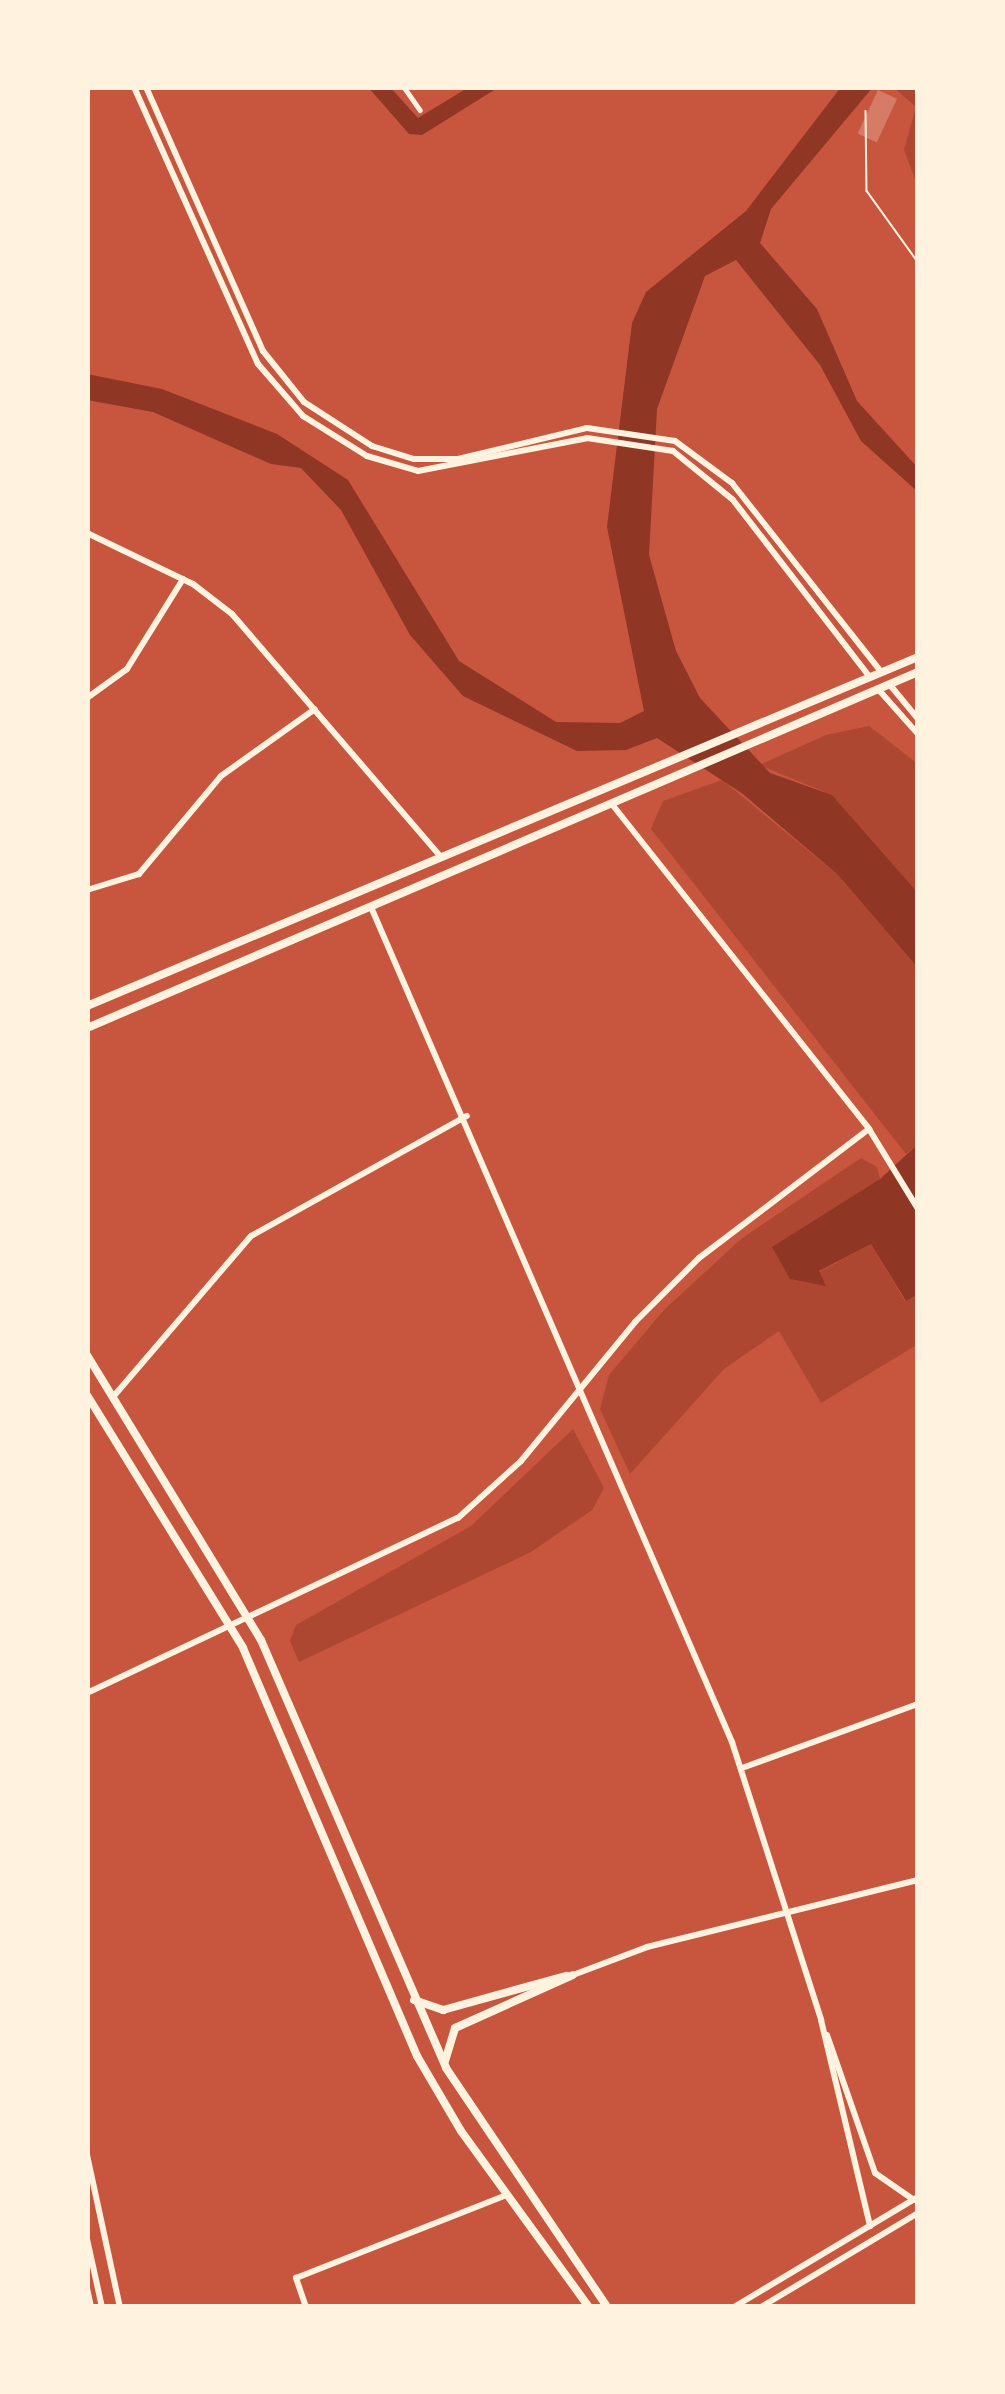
<!DOCTYPE html>
<style>
body{margin:0}
#map{position:relative;width:1005px;height:2394px;overflow:hidden;background:#c8553d;font-family:"Open Sans",sans-serif}
div>[style]{position:absolute}
[style*='--x']{left:calc(var(--x)*1px);top:calc(var(--y)*1px);width:calc(var(--w)*1px);rotate:calc(var(--a)*1deg)}
.green>*{inset:0;background:#ae4732}
.water>*{inset:0;background:#8f3625}
.building>*{inset:0;background:#d67c66;transform-origin:0 0}
.path>*{height:1.5px;margin:-0.75px;padding:0 0.75px;transform-origin:0.75px;border-radius:0.75px;background:#fff3e0}
.minor>*{height:4.5px;margin:-2.25px;padding:0 2.25px;transform-origin:2.25px;border-radius:2.25px;background:#fff3e0}
.tertiary>*{height:6px;margin:-3px;padding:0 3px;transform-origin:3px;border-radius:3px;background:#fff3e0}
.secondary>*{height:6px;margin:-3px;padding:0 3px;transform-origin:3px;border-radius:3px;background:#fff3e0}
.primary>*{height:8px;margin:-4px;padding:0 4px;transform-origin:4px;border-radius:4px;background:#fff3e0}
span{translate:-50% -50%;white-space:nowrap;text-align:center;line-height:1.15;-webkit-text-stroke:9px #fff3e0;paint-order:stroke}
.frame{position:absolute;inset:0;border:90px solid #fff3e0;pointer-events:none}
</style>
<div id="map">
<div class="green">
<div style="clip-path:polygon(893px 87px,918px 87px,918px 187px,904px 150px,916px 107px)"></div>
<div style="clip-path:polygon(869px 726px,918px 764px,918px 893px,832px 795px,759px 765px,826px 735px)"></div>
<div style="clip-path:polygon(722px 780px,838px 875px,918px 968px,918px 1144px,906px 1154px,651px 829px,663px 801px)"></div>
<div style="clip-path:polygon(861px 1158px,877px 1167px,880px 1179px,773px 1248px,796px 1275px,824px 1285px,819px 1272px,871px 1244px,905px 1301px,918px 1294px,918px 1344px,821px 1403px,779px 1331px,724px 1369px,630px 1474px,600px 1409px,609px 1375px,664px 1310px,741px 1239px)"></div>
<div style="clip-path:polygon(573px 1429px,604px 1488px,592px 1510px,531px 1552px,299px 1662px,290px 1641px,296px 1625px,471px 1526px)"></div>
</div>
<div class="water">
<div style="clip-path:polygon(368px 87px,390px 87px,418px 118px,469px 87px,499px 87px,422px 135px,409px 134px)"></div>
<div style="clip-path:polygon(841px 87px,873px 87px,771px 209px,760px 243px,817px 309px,857px 401px,918px 468px,918px 492px,861px 441px,820px 365px,736px 260px,705px 276px,657px 409px,649px 555px,676px 651px,700px 698px,770px 773px,832px 795px,918px 893px,918px 968px,838px 875px,743px 794px,657px 738px,626px 750px,577px 751px,463px 696px,410px 635px,341px 510px,301px 468px,271px 464px,153px 412px,87px 400px,87px 374px,162px 389px,277px 434px,348px 480px,459px 661px,556px 722px,620px 723px,644px 711px,607px 527px,632px 323px,646px 292px,746px 211px)"></div>
<div style="clip-path:polygon(918px 1144px,918px 1294px,906px 1301px,871px 1244px,819px 1271px,826px 1286px,790px 1279px,772px 1247px,880px 1179px)"></div>
</div>
<div class="building">
<div style="left:878px;top:90px;width:21px;height:48px;rotate:25deg"></div>
</div>
<div class="path">
<div style="--x:866;--y:111;--w:80;--a:89.3"></div>
<div style="--x:867;--y:191;--w:87;--a:54.3"></div>
</div>
<div class="minor">
<div style="--x:404;--y:87;--w:28;--a:55"></div>
</div>
<div class="tertiary">
<div style="--x:749;--y:87;--w:20;--a:0"></div>
<div style="--x:87;--y:533;--w:118;--a:25.7"></div>
<div style="--x:193;--y:584;--w:49;--a:37.6"></div>
<div style="--x:232;--y:614;--w:318;--a:49.3"></div>
<div style="--x:890;--y:685;--w:44;--a:50.5"></div>
<div style="--x:878;--y:689;--w:60;--a:48.4"></div>
<div style="--x:87;--y:698;--w:49;--a:-35.9"></div>
<div style="--x:127;--y:669;--w:106;--a:-58.1"></div>
<div style="--x:611;--y:803;--w:416;--a:51.6"></div>
<div style="--x:869;--y:1129;--w:94;--a:58.5"></div>
<div style="--x:87;--y:890;--w:54;--a:-17.1"></div>
<div style="--x:139;--y:874;--w:128;--a:-50.1"></div>
<div style="--x:221;--y:776;--w:115;--a:-35.5"></div>
<div style="--x:371;--y:907;--w:910;--a:66.62"></div>
<div style="--x:732;--y:1742;--w:292;--a:72.2"></div>
<div style="--x:113;--y:1397;--w:212;--a:-49.4"></div>
<div style="--x:251;--y:1236;--w:247;--a:-29.1"></div>
<div style="--x:87;--y:1693;--w:410;--a:-25.3"></div>
<div style="--x:458;--y:1518;--w:85;--a:-42.1"></div>
<div style="--x:521;--y:1461;--w:180;--a:-50.6"></div>
<div style="--x:635;--y:1322;--w:91;--a:-45"></div>
<div style="--x:699;--y:1258;--w:213;--a:-37.2"></div>
<div style="--x:742;--y:1768;--w:187;--a:-20"></div>
<div style="--x:573;--y:1975;--w:79;--a:-20.7"></div>
<div style="--x:647;--y:1947;--w:279;--a:-13.9"></div>
<div style="--x:87;--y:2155;--w:156;--a:77.8"></div>
<div style="--x:306;--y:2307;--w:31;--a:-109"></div>
<div style="--x:296;--y:2278;--w:227;--a:-21.5"></div>
</div>
<div class="secondary">
<div style="--x:134;--y:87;--w:303;--a:65.9"></div>
<div style="--x:258;--y:364;--w:69;--a:49.1"></div>
<div style="--x:303;--y:416;--w:75;--a:32"></div>
<div style="--x:367;--y:456;--w:53;--a:16.4"></div>
<div style="--x:418;--y:471;--w:172;--a:-11"></div>
<div style="--x:587;--y:438;--w:87;--a:8.6"></div>
<div style="--x:673;--y:451;--w:77;--a:39.2"></div>
<div style="--x:733;--y:500;--w:224;--a:52.3"></div>
<div style="--x:146;--y:87;--w:289;--a:66.1"></div>
<div style="--x:263;--y:351;--w:65;--a:51.2"></div>
<div style="--x:304;--y:402;--w:81;--a:32.9"></div>
<div style="--x:372;--y:446;--w:44;--a:17.2"></div>
<div style="--x:414;--y:459;--w:44;--a:0"></div>
<div style="--x:458;--y:459;--w:133;--a:-13.5"></div>
<div style="--x:587;--y:428;--w:89;--a:8.4"></div>
<div style="--x:675;--y:441;--w:71;--a:36.4"></div>
<div style="--x:732;--y:483;--w:241;--a:51.7"></div>
<div style="--x:821;--y:2020;--w:212;--a:76.6"></div>
<div style="--x:827;--y:2035;--w:146;--a:70.8"></div>
<div style="--x:875;--y:2173;--w:47;--a:34.7"></div>
<div style="--x:87;--y:2239;--w:70;--a:77.6"></div>
<div style="--x:87;--y:2288;--w:19;--a:78"></div>
<div style="--x:734;--y:2307;--w:214;--a:-30.9"></div>
<div style="--x:761;--y:2307;--w:183;--a:-30.9"></div>
</div>
<div class="primary">
<div style="--x:87;--y:1006;--w:901;--a:-22.78"></div>
<div style="--x:87;--y:1028;--w:904;--a:-23.19"></div>
<div style="--x:87;--y:1355;--w:334;--a:58.6"></div>
<div style="--x:261;--y:1640;--w:466;--a:66.6"></div>
<div style="--x:446;--y:2068;--w:288;--a:56"></div>
<div style="--x:87;--y:1395;--w:297;--a:58.3"></div>
<div style="--x:243;--y:1648;--w:444;--a:66.9"></div>
<div style="--x:417;--y:2056;--w:87;--a:59.6"></div>
<div style="--x:461;--y:2131;--w:218;--a:54"></div>
<div style="--x:414;--y:2000;--w:31;--a:19"></div>
<div style="--x:443;--y:2010;--w:128;--a:-15.5"></div>
<div style="--x:445;--y:2061;--w:34;--a:-73"></div>
<div style="--x:455;--y:2028;--w:129;--a:-24.2"></div>
</div>
<div class="frame"></div>
</div>
